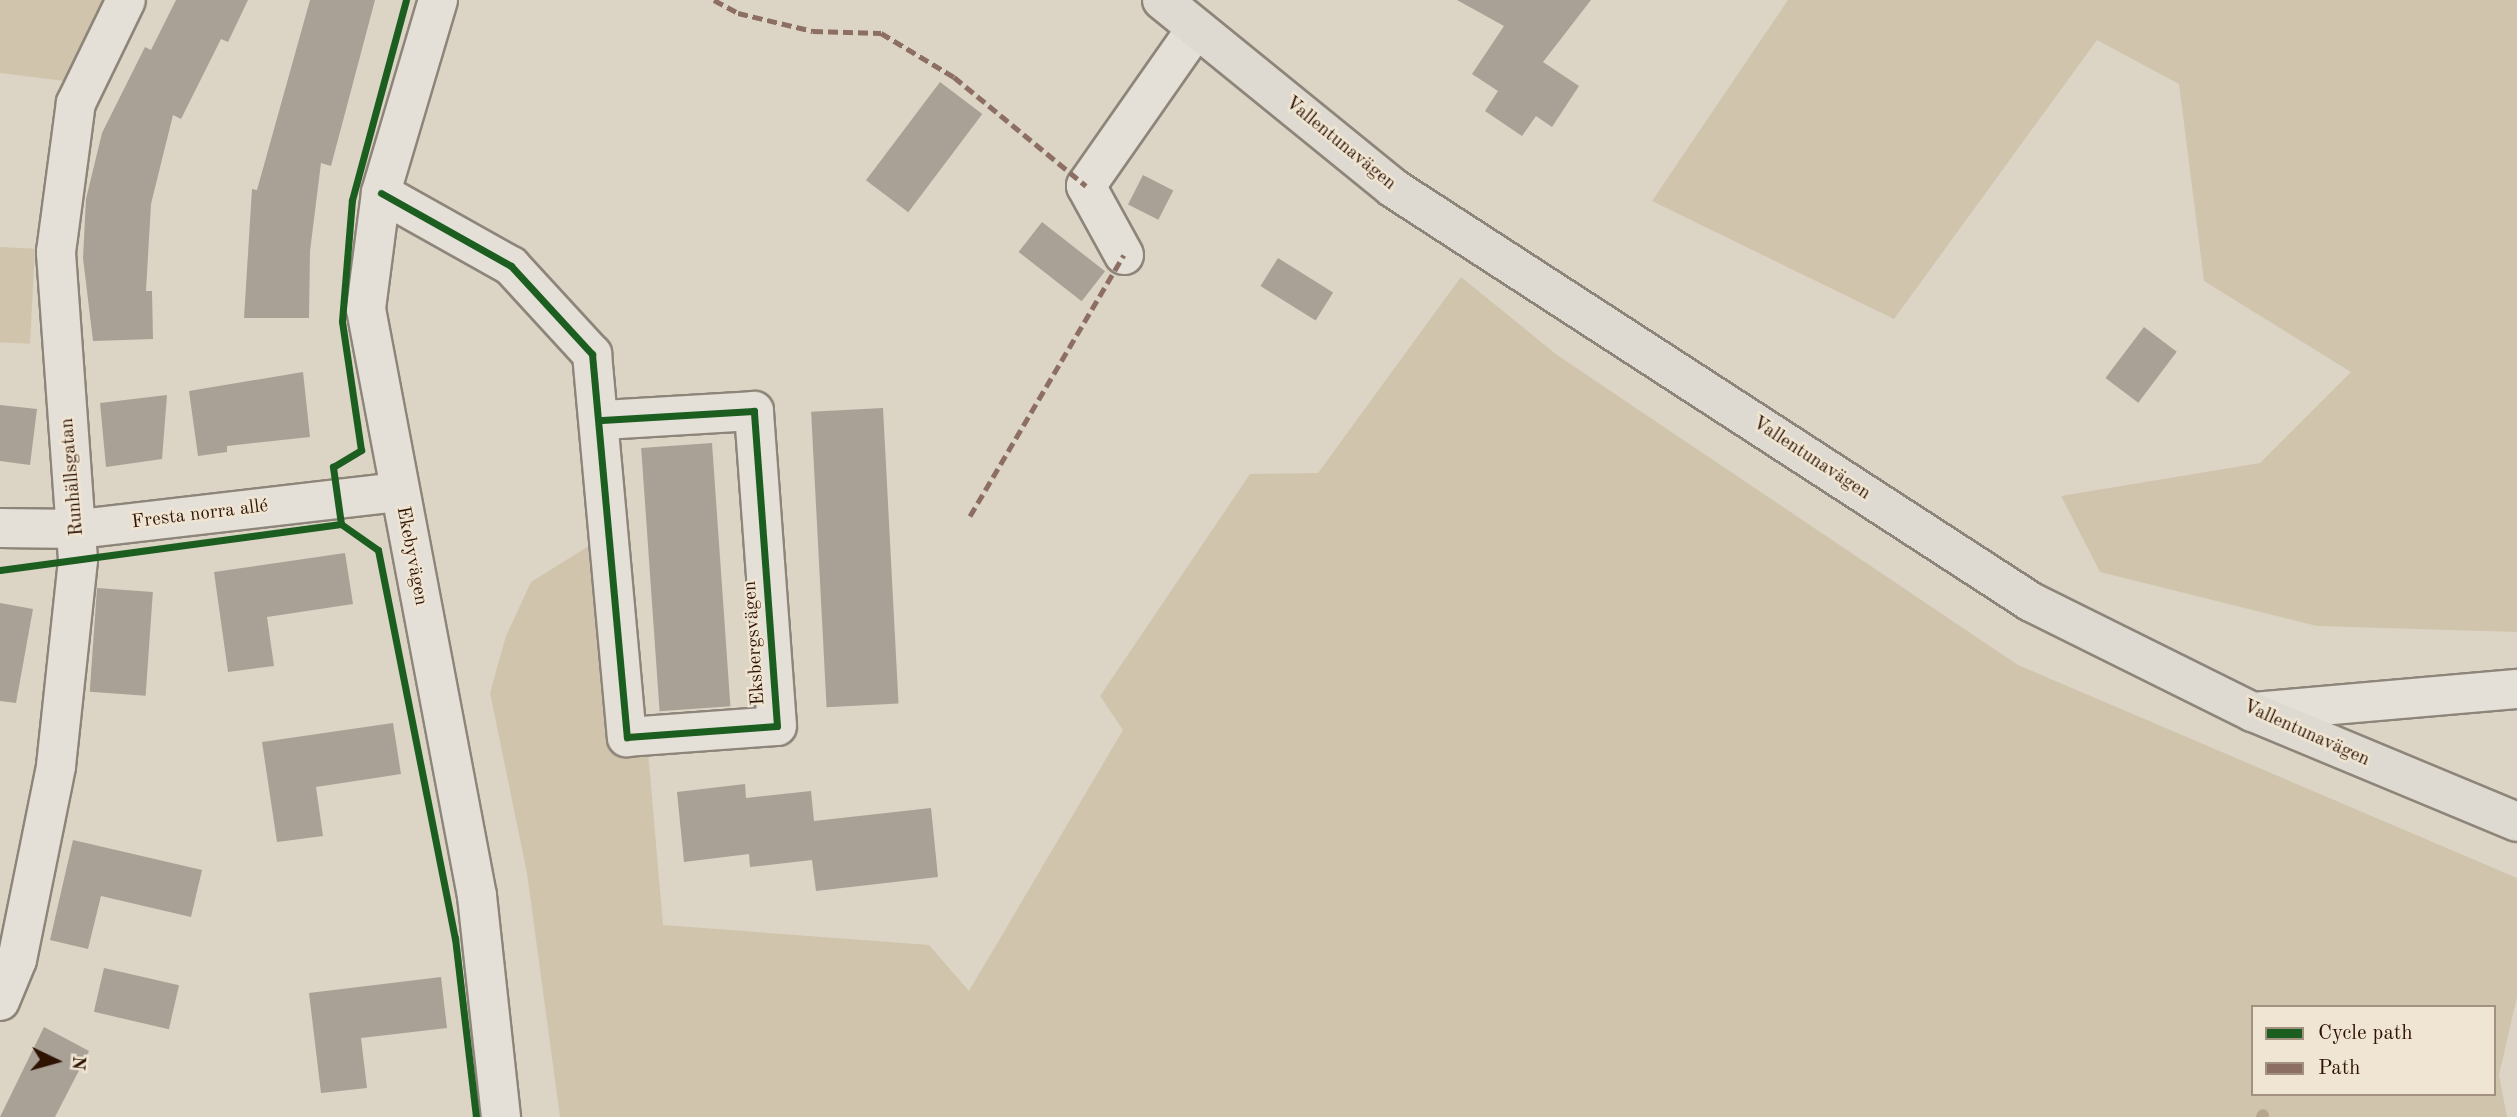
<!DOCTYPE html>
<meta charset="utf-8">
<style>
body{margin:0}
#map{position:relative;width:2517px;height:1117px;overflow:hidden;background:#dcd4c4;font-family:"Old Standard TT",serif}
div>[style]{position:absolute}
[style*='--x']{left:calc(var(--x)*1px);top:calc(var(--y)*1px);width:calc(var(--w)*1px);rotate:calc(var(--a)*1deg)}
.green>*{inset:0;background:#d0c4ad;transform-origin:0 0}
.stream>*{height:12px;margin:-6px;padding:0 6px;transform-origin:6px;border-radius:6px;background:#b7a791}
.building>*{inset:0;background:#a9a196;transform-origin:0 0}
.roads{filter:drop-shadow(2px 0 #8e857a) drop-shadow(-2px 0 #8e857a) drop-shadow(0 2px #8e857a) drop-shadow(0 -2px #8e857a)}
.minor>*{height:38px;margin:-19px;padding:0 19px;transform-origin:19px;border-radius:19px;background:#e4e0d8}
.major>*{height:38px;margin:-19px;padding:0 19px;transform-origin:19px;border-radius:19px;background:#dfdad1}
.quiet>*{height:5px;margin-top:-2.5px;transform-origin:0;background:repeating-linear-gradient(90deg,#8d6e63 0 10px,transparent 0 15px)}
.cycleway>*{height:7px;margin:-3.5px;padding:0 3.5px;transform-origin:3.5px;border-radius:3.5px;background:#1b5e20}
span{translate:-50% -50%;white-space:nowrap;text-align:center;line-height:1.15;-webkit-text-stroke:5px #efe5d2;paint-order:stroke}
.street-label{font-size:19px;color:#2e1202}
.legend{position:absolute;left:2251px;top:1005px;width:245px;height:91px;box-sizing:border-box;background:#efe5d2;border:2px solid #a2917f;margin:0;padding:9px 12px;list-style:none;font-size:21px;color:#2e1202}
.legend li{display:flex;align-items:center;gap:14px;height:35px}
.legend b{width:35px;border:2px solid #a2917f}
.north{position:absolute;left:21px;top:1026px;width:70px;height:70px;-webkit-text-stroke:5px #efe5d2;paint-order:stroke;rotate:95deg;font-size:19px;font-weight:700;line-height:28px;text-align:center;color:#2e1202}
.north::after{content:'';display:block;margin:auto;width:24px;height:32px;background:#2e1202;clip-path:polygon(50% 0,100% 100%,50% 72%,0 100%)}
</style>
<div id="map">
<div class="green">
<div style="clip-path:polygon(0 0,116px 0,65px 81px,0 73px)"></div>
<div style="clip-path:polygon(1788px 0,2517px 0,2517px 632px,2317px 626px,2100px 572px,2061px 496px,2260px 463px,2351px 372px,2204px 281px,2179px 84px,2097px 40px,1894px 319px,1652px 201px)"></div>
<div style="left:0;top:247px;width:35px;height:95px;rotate:3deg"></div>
<div style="clip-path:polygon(evenodd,1461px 277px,1557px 355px,2018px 665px,2517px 878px,2517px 997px,2499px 1075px,2507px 1117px,560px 1117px,527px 873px,490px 693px,506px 636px,531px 582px,592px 544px,613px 753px,648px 751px,663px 925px,929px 945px,969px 991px,1123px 730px,1100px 696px,1250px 474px,1318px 473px,1461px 277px,2253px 1007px,2494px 1007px,2494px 1094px,2253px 1094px,2253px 1007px)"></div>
</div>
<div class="stream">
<div style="--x:2262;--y:1117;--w:2;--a:-63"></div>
</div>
<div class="building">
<div style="clip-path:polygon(176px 0,248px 0,228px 42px,221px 39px,181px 119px,173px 115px,151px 204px,146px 291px,152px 291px,153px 339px,93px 341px,83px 258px,86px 199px,102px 133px,145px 47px,151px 50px)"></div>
<div style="clip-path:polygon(310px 0,375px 0,331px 166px,321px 163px,310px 251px,309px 318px,244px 318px,252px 189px,257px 190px)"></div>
<div style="clip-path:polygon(1457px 0,1591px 0,1543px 62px,1579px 86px,1552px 127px,1536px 116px,1522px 136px,1485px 111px,1498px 91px,1472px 74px,1504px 26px)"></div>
<div style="left:940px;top:82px;width:53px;height:123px;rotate:37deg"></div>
<div style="left:1143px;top:175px;width:34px;height:33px;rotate:27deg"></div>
<div style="left:1042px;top:222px;width:80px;height:38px;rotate:38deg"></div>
<div style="left:1278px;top:258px;width:65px;height:33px;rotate:32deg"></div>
<div style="left:2144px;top:327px;width:41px;height:64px;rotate:37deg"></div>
<div style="clip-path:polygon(303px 372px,310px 437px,227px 446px,227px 452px,198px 456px,189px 391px)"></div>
<div style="clip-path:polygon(167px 395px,162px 459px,106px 467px,100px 403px)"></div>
<div style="clip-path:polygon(0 405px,37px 409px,30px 465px,0 461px)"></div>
<div style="left:883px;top:408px;width:296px;height:72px;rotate:87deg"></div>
<div style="left:712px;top:443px;width:264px;height:71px;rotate:86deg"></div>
<div style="clip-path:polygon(345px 553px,353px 604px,267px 617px,274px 666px,228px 672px,214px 572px)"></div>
<div style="left:97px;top:588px;width:56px;height:104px;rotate:4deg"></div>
<div style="clip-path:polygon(0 603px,33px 609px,16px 703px,0 701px)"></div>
<div style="clip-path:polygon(393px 723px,401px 774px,316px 787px,323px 836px,277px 842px,262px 742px)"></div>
<div style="clip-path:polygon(745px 784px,746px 798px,811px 791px,814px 821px,931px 808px,938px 877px,816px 891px,812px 860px,750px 867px,749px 854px,684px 862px,677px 792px)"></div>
<div style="clip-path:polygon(73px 840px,202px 870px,191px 917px,101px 896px,88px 949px,50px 940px)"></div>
<div style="left:104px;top:968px;width:77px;height:45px;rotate:13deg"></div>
<div style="clip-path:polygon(441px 977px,447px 1028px,361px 1038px,367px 1088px,321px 1093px,309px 993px)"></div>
<div style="clip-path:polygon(44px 1027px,89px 1051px,55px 1117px,0 1117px)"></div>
</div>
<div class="roads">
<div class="minor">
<div style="--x:438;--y:0;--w:201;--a:106.5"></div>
<div style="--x:381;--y:193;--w:117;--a:97.4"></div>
<div style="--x:366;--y:309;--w:597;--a:79.29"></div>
<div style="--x:477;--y:896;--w:222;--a:83.8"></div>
<div style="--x:381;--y:193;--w:149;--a:29.3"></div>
<div style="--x:511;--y:266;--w:120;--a:47.4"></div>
<div style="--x:592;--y:354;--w:385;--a:84.8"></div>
<div style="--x:627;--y:737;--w:150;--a:-4.2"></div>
<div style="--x:777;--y:726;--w:316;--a:-94.2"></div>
<div style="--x:754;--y:411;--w:153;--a:176.6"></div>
<div style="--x:1124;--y:255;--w:79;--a:-118.8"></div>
<div style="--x:1086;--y:186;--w:192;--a:-55"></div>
<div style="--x:0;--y:528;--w:79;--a:0.7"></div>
<div style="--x:79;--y:529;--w:322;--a:-6.6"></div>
<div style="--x:2253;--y:712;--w:265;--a:-5"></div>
<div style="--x:0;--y:1001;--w:44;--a:-67.5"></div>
<div style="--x:17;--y:960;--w:198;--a:-78.6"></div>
<div style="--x:56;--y:766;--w:207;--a:-83.9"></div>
<div style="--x:78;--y:560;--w:309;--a:-94.1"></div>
<div style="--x:56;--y:252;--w:150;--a:-82.4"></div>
<div style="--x:76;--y:103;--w:114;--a:-64.1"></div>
</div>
<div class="major">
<div style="--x:1162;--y:0;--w:298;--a:39.1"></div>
<div style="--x:1393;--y:188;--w:761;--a:32.98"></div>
<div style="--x:2031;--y:602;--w:248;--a:26.4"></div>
<div style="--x:2253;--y:712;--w:286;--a:22.6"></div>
</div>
</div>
<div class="quiet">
<div style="--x:714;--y:0;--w:27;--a:28"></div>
<div style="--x:738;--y:13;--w:77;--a:13.5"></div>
<div style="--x:813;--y:31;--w:68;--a:1.7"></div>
<div style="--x:881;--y:33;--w:85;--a:31.1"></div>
<div style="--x:954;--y:77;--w:171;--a:39.5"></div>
<div style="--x:970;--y:516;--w:303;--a:-59.5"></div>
</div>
<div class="cycleway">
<div style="--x:381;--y:193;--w:149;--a:29.3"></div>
<div style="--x:511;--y:266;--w:120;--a:47.4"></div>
<div style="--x:592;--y:354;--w:385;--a:84.8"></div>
<div style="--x:627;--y:737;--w:150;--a:-4.2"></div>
<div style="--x:777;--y:726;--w:316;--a:-94.2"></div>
<div style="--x:754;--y:411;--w:153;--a:176.6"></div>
<div style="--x:341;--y:524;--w:58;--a:-98"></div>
<div style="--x:333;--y:467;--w:33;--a:-31"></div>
<div style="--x:361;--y:450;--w:130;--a:-98.4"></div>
<div style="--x:342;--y:321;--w:121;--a:-85.3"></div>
<div style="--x:352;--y:200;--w:207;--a:-74.9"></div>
<div style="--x:0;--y:570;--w:344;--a:-7.7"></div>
<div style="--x:341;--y:524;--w:45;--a:35.1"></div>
<div style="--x:378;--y:550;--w:396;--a:78.8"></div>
<div style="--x:455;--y:938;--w:180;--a:83.3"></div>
</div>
<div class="street-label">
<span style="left:1340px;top:144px;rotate:39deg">Vallentunavägen</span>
<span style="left:1811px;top:459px;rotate:33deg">Vallentunavägen</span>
<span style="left:73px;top:477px;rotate:-95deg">Runhällsgatan</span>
<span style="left:200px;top:515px;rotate:-7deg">Fresta norra allé</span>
<span style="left:411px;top:556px;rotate:79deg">Ekebyvägen</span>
<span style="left:755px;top:643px;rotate:-94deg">Eksbergsvägen</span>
<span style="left:2306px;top:734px;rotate:24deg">Vallentunavägen</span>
</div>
<ul class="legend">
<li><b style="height:9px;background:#1b5e20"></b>Cycle path</li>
<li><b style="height:9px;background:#8d6e63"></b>Path</li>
</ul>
<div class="north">N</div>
</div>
